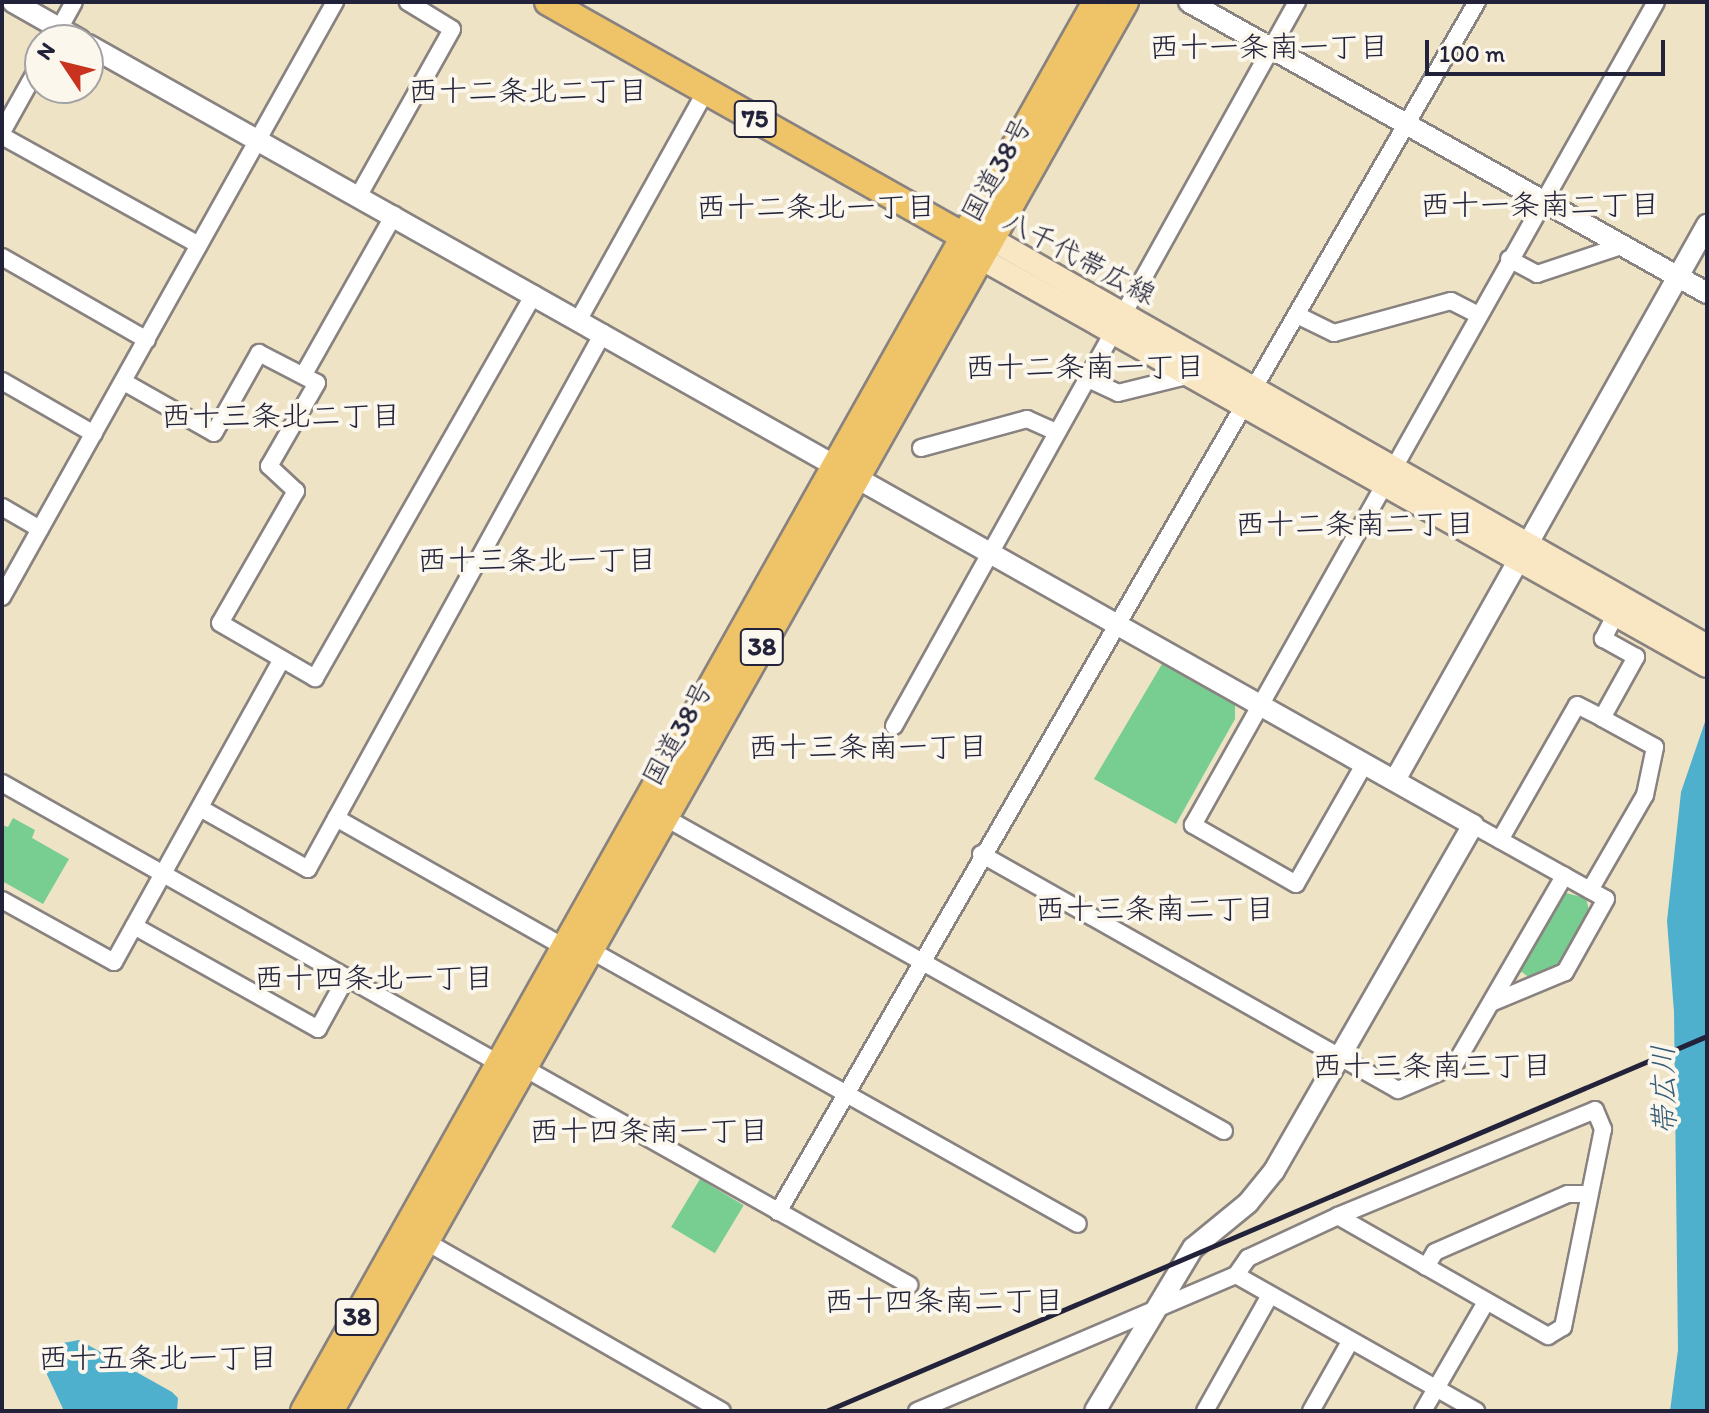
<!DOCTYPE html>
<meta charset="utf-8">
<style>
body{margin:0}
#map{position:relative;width:1709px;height:1413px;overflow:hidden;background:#efe3c5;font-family:Itim,"Klee One",sans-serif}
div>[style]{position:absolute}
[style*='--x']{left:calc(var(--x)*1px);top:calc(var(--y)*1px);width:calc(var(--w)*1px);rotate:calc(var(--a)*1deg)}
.green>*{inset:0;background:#78cd91;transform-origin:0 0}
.water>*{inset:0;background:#4fb0ce}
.roads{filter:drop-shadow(2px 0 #888280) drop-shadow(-2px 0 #888280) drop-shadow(0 2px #888280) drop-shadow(0 -2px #888280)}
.minor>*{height:16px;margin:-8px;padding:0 8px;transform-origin:8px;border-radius:8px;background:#fff}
.tertiary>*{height:20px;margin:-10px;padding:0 10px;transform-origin:10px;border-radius:10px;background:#fff}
.secondary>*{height:22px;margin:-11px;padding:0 11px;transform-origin:11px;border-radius:11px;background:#f9e7c3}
.primary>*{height:26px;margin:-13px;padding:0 13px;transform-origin:13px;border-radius:13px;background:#efc469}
.trunk>*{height:26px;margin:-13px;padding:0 13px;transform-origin:13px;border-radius:13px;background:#efc469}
.rail>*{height:5px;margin:-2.5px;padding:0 2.5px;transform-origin:2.5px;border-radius:2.5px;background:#22223b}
span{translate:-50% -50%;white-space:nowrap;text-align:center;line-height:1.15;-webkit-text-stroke:8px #fbf7ec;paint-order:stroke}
.shield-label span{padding:2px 6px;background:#fbf7ec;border:2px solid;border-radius:6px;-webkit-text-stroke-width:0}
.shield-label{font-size:26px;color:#22223b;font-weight:700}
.street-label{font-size:28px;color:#22223b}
.neighbourhood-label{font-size:30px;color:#22223b}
.water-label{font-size:30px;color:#345b76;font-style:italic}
.frame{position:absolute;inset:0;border:4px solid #22223b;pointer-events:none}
.north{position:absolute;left:24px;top:24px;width:80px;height:80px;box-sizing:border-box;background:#fbf7ec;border:2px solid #a4a2a5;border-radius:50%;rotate:305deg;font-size:22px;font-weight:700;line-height:32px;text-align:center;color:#22223b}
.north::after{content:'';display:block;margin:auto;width:28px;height:36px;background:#c8321e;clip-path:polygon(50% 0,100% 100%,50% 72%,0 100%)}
.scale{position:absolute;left:1425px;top:40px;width:240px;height:36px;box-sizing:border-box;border:4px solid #22223b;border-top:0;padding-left:10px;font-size:24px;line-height:28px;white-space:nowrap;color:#22223b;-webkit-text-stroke:6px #fbf7ec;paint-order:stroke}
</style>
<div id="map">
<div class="green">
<div style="clip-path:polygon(1162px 664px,1235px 705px,1235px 719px,1176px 824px,1094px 779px)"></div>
<div style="clip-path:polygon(13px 818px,35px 830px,32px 838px,69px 859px,43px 904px,2px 881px,2px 825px,8px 827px)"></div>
<div style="clip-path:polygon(1562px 892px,1586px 898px,1589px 910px,1557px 966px,1530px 978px,1519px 970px)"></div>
<div style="left:700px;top:1179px;width:51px;height:56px;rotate:31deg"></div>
</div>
<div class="water">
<div style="clip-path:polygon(1707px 716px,1707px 1411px,1670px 1411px,1678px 1350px,1674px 1012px,1667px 921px,1681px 792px)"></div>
<div style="clip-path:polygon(79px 1340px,172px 1392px,178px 1398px,177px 1411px,64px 1411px,43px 1366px,63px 1343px)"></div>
</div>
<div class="roads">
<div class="minor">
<div style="--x:53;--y:40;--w:43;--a:-61.1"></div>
<div style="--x:2;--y:132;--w:78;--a:-60.8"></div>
<div style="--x:2;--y:136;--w:225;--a:29"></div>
<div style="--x:359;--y:195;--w:190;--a:-60.7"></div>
<div style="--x:452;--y:29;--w:52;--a:-148.5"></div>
<div style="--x:2;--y:257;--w:167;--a:29.8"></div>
<div style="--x:1509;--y:259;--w:32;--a:28"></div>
<div style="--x:1537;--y:274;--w:89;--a:-18.4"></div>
<div style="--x:1299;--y:316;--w:39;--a:26"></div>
<div style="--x:1334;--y:333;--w:121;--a:-15.3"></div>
<div style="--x:1451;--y:301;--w:30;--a:27"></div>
<div style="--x:579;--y:319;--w:261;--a:-60.9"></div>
<div style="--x:304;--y:374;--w:183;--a:-60.5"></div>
<div style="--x:1086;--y:378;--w:35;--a:25"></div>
<div style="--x:1118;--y:393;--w:75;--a:-13.9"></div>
<div style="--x:2;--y:381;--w:106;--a:29.9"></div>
<div style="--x:124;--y:382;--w:103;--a:29.5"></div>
<div style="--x:214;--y:433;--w:92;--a:-60.6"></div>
<div style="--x:259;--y:353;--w:65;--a:27.3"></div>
<div style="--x:317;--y:383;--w:96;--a:120"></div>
<div style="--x:269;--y:466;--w:37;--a:43"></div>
<div style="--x:296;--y:491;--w:152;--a:119.9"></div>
<div style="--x:220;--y:623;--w:110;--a:30.1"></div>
<div style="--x:315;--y:678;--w:442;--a:-60.3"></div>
<div style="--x:921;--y:448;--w:110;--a:-15.3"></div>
<div style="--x:1027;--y:419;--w:32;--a:24"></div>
<div style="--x:2;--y:507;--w:44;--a:30.1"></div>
<div style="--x:2;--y:597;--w:682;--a:-60.77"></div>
<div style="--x:894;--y:726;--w:829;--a:-60.9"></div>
<div style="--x:1365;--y:763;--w:139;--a:119.7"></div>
<div style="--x:1296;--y:884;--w:119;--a:-150.2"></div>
<div style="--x:1193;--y:825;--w:944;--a:-60.64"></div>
<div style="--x:2;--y:783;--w:572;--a:29.43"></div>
<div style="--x:500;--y:1064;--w:26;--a:11"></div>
<div style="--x:526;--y:1069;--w:440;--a:29.4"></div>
<div style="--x:200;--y:808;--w:124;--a:29.5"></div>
<div style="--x:308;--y:869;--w:612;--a:-61.17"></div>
<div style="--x:657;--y:813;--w:650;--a:29.29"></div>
<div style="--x:336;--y:818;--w:262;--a:29.5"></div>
<div style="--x:564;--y:947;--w:28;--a:8"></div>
<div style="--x:592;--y:951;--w:557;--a:29.32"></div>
<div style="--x:1473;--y:825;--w:152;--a:29.1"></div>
<div style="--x:1606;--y:899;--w:84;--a:119.3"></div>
<div style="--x:1565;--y:972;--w:80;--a:157.3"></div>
<div style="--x:1500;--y:840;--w:155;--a:-60.3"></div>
<div style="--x:1577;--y:705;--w:28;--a:27"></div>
<div style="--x:1602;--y:718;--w:70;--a:-60.9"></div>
<div style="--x:1636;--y:657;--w:38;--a:-151"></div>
<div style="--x:1603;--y:639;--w:28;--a:-63"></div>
<div style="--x:981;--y:854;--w:479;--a:29.5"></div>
<div style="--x:1398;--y:1090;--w:61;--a:-23.2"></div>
<div style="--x:1454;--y:1066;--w:220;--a:-59.9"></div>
<div style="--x:1590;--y:890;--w:110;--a:-59.9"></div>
<div style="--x:1645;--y:795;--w:49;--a:-78.2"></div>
<div style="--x:1655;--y:747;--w:60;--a:-151.3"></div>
<div style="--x:2;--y:900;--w:128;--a:29"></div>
<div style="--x:114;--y:962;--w:346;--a:-61"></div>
<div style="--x:134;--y:926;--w:211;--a:29.2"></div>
<div style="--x:318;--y:1029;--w:58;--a:-61.2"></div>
<div style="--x:778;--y:1212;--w:1397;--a:-59.99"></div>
<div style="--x:418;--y:1237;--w:350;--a:29.8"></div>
<div style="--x:1426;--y:1267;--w:17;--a:-59"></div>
<div style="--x:1435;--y:1252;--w:145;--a:-23.6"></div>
<div style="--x:1568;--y:1194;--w:21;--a:0"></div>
<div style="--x:1236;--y:1275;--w:21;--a:-55"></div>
<div style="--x:1248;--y:1258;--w:99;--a:-25"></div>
<div style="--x:1338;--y:1216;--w:278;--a:-22.4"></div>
<div style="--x:1595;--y:1110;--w:21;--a:67"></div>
<div style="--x:1603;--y:1129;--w:202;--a:101.4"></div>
<div style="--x:1563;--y:1327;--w:17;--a:149"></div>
<div style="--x:1548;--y:1336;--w:242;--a:-150.3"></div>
<div style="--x:917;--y:1411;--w:347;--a:-23.1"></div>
<div style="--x:1236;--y:1275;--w:276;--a:29.5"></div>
<div style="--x:1205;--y:1411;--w:133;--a:-60.7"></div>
<div style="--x:1311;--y:1411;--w:81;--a:-60.6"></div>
<div style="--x:1423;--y:1411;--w:126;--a:-60"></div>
</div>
<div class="tertiary">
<div style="--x:13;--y:2;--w:77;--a:29.6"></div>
<div style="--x:1189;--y:2;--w:594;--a:29.33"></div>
<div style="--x:88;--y:45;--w:1590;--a:29.39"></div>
<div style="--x:1473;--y:825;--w:399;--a:119.9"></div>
<div style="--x:1274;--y:1171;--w:41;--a:129.1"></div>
<div style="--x:1248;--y:1203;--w:71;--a:140.7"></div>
<div style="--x:1193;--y:1248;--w:190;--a:121"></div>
<div style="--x:1395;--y:780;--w:637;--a:-60.66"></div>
</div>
<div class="secondary">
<div style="--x:976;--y:237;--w:17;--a:10"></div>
<div style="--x:993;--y:240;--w:821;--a:29.62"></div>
<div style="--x:970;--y:244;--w:19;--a:51"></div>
<div style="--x:982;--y:259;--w:831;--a:29.31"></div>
</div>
<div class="primary">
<div style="--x:548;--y:2;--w:476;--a:29.4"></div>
</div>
<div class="trunk">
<div style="--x:304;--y:1411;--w:1616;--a:-60.66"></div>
<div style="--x:330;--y:1411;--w:1618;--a:-60.57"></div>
</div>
</div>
<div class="rail">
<div style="--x:826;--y:1411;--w:957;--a:-23.06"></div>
</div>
<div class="shield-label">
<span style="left:755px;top:119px">75</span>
<span style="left:762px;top:647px">38</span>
<span style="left:357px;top:1317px">38</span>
</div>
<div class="street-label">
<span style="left:996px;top:169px;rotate:-61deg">国道38号</span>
<span style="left:1080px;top:257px;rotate:28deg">八千代帯広線</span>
<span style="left:677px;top:733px;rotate:-61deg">国道38号</span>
</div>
<div class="neighbourhood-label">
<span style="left:1269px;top:47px">西十一条南一丁目</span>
<span style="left:528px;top:91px">西十二条北二丁目</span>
<span style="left:1540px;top:205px">西十一条南二丁目</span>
<span style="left:816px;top:207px">西十二条北一丁目</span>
<span style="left:1085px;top:367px">西十二条南一丁目</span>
<span style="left:281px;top:416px">西十三条北二丁目</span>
<span style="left:1355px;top:524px">西十二条南二丁目</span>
<span style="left:537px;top:560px">西十三条北一丁目</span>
<span style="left:868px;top:747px">西十三条南一丁目</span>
<span style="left:1155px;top:909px">西十三条南二丁目</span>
<span style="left:374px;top:978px">西十四条北一丁目</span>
<span style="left:1432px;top:1066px">西十三条南三丁目</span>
<span style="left:649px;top:1131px">西十四条南一丁目</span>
<span style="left:944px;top:1301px">西十四条南二丁目</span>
<span style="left:158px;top:1358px">西十五条北一丁目</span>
</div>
<div class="water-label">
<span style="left:1664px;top:1090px;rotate:-91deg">帯広川</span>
</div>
<div class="frame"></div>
<div class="north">N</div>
<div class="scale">100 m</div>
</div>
